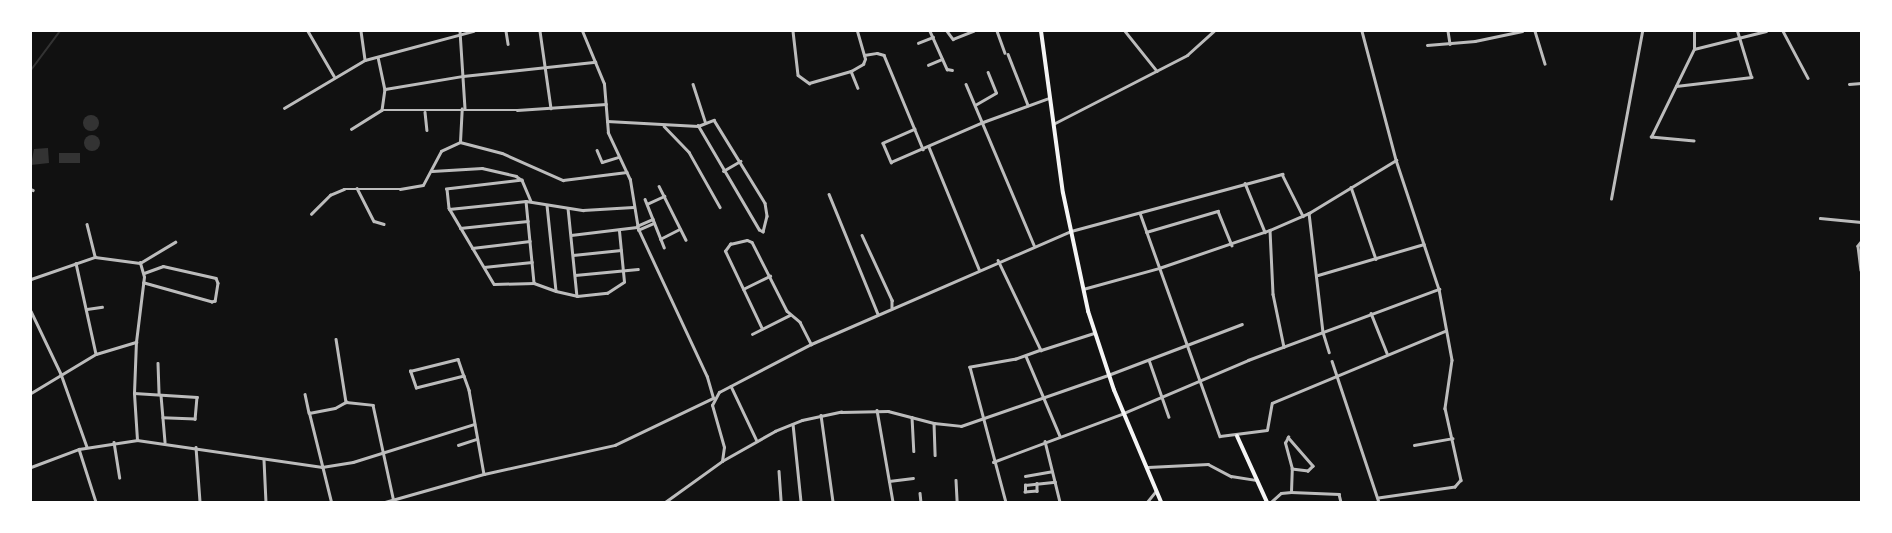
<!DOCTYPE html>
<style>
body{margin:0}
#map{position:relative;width:1892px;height:533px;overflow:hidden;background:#111;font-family:"Work Sans",sans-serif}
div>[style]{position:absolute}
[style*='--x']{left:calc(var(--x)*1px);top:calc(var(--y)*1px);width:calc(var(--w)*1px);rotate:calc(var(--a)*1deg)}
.water>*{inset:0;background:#333;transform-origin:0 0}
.round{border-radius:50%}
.stream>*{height:2px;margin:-1px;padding:0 1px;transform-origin:1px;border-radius:1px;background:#333}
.minor>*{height:2.5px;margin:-1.25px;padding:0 1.25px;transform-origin:1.25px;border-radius:1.25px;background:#bcbcbc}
.tertiary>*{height:3px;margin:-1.5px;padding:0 1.5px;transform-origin:1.5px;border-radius:1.5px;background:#bcbcbc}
.secondary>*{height:4px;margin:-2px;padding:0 2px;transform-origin:2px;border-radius:2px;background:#f5f5f5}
span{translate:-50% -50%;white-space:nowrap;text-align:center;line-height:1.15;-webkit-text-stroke:4.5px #fff;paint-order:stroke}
.frame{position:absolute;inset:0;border:32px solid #fff;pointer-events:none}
</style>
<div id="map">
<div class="water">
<div class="round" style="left:83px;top:115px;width:16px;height:16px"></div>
<div class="round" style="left:84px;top:135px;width:16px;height:16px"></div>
<div style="clip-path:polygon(48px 148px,49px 163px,31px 165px,34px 149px)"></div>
<div style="left:80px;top:153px;width:10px;height:21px;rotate:90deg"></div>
</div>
<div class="stream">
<div style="--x:31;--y:70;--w:49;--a:-53.4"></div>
</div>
<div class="minor">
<div style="--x:308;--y:31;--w:52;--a:60"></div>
<div style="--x:361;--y:31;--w:29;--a:82"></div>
<div style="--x:460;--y:31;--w:78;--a:86.3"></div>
<div style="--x:506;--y:31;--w:13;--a:81"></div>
<div style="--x:540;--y:31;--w:78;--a:81.9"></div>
<div style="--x:793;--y:31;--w:44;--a:83.5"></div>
<div style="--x:798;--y:75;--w:14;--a:36"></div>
<div style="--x:809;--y:83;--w:44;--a:-15.9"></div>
<div style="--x:851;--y:71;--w:14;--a:-30"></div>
<div style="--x:863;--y:64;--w:5;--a:-68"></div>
<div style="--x:865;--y:59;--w:29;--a:-106"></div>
<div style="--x:930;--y:31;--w:42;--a:65.9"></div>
<div style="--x:947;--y:69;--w:5;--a:11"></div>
<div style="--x:947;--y:31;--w:10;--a:53"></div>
<div style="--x:953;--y:39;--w:22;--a:-22"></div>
<div style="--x:997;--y:31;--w:23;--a:70"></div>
<div style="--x:1125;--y:31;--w:51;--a:51.3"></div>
<div style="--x:1362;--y:31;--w:133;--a:75.2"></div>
<div style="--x:1396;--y:160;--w:136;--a:71.6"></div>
<div style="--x:1439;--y:289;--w:72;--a:79.6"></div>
<div style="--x:1452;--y:360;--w:49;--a:98.3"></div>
<div style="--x:1445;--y:408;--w:74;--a:77.5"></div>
<div style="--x:1461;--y:480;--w:9;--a:131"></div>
<div style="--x:1455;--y:487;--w:77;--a:171.8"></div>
<div style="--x:1448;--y:31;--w:13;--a:81"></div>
<div style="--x:1535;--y:31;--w:34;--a:73"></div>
<div style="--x:1783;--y:31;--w:53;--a:62"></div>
<div style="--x:918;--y:43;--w:16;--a:-22"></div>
<div style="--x:1427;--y:45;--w:48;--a:-4.8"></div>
<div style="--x:1475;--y:41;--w:48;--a:-12"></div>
<div style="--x:1694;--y:49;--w:74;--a:-14"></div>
<div style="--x:1008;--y:54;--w:55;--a:68.6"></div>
<div style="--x:864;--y:55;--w:13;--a:-9"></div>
<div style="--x:877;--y:53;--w:7;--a:16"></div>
<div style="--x:884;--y:55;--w:102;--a:67.5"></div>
<div style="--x:378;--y:57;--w:33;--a:78"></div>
<div style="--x:385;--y:89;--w:21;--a:98"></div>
<div style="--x:382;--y:110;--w:135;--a:0"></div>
<div style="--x:517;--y:110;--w:89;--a:-3.9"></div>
<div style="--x:928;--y:65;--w:15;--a:-23"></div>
<div style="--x:851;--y:71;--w:18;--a:68"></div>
<div style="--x:693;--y:84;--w:40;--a:72"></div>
<div style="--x:966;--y:84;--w:175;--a:67.1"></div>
<div style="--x:1849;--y:84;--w:12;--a:-5"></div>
<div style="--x:1676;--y:86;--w:76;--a:-6.8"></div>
<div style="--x:1751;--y:77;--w:48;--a:-106.9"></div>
<div style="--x:385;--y:89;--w:79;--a:-9.5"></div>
<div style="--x:463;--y:76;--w:133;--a:-6.1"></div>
<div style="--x:975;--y:105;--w:24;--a:-30"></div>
<div style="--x:996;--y:93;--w:22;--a:-112"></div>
<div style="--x:284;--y:108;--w:94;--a:-30.7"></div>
<div style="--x:365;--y:60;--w:112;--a:-15"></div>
<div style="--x:425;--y:112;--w:18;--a:84"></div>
<div style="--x:607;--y:121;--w:91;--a:3.1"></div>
<div style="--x:698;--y:126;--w:17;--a:-21"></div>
<div style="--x:714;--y:120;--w:97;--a:58.4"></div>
<div style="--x:765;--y:203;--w:13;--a:81"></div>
<div style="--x:767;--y:216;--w:16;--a:104"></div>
<div style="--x:763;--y:232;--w:4;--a:-153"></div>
<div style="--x:759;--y:230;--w:121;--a:-120.4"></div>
<div style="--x:664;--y:126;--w:36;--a:46"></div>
<div style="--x:689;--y:152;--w:63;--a:60.6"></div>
<div style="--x:351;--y:129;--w:36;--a:-32"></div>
<div style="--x:915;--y:129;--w:35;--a:156"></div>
<div style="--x:883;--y:143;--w:21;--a:67"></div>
<div style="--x:891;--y:162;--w:100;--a:-23.5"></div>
<div style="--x:983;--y:122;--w:70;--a:-20"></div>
<div style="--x:1694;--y:141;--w:43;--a:-174.7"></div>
<div style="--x:1651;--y:137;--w:98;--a:-64"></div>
<div style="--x:1694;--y:49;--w:18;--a:-90"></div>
<div style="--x:460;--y:142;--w:33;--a:-87"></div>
<div style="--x:929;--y:147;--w:132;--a:67.7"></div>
<div style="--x:597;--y:150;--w:13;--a:67"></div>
<div style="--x:602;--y:162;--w:17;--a:-17"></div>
<div style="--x:432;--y:171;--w:50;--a:-3.4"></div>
<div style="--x:482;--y:168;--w:35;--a:13"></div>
<div style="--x:516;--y:176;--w:7;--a:34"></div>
<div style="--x:522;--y:180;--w:23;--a:67"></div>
<div style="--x:723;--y:171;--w:20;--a:-30"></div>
<div style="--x:522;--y:180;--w:76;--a:173.2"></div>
<div style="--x:447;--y:189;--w:19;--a:84"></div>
<div style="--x:449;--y:208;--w:88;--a:59.4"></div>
<div style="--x:494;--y:284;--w:40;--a:-1.4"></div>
<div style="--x:1245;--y:183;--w:53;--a:67.8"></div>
<div style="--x:659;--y:186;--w:60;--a:63.4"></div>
<div style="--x:1351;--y:187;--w:76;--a:70.9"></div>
<div style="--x:357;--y:188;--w:37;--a:63"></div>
<div style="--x:374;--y:221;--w:10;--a:17"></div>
<div style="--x:31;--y:189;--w:2;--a:27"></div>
<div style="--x:829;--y:194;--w:130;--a:67.8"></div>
<div style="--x:645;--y:199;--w:52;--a:68.4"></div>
<div style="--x:1611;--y:199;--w:171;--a:-79.5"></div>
<div style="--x:526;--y:201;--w:82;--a:84.4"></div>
<div style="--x:534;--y:283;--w:23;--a:20"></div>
<div style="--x:647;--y:204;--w:19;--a:-25"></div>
<div style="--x:547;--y:205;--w:86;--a:84"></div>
<div style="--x:556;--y:291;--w:22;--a:13"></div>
<div style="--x:568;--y:208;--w:88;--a:84.2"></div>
<div style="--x:577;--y:296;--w:30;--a:-6"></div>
<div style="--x:607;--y:293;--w:20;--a:-33"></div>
<div style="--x:624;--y:282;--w:51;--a:-95.6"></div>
<div style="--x:449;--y:209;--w:77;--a:-5.9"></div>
<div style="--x:526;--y:201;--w:58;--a:9"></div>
<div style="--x:583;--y:210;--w:50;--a:-3.4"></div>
<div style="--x:1140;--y:213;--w:237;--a:70.3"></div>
<div style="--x:1220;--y:436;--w:47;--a:-7.3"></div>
<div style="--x:1267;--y:430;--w:27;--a:-80"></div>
<div style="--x:1272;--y:403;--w:187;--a:-22.6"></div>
<div style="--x:1309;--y:213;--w:120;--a:83.3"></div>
<div style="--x:1323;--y:332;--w:21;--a:73"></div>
<div style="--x:311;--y:214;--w:27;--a:-45"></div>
<div style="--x:330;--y:195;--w:15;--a:-23"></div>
<div style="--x:344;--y:189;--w:56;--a:0"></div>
<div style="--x:400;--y:189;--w:23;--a:-10"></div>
<div style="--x:423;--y:185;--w:38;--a:-62"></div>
<div style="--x:441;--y:151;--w:21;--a:-25"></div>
<div style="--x:460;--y:142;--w:43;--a:14.7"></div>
<div style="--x:502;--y:153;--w:67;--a:23.9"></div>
<div style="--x:563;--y:180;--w:64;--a:-7.1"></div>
<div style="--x:1820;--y:218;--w:41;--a:5.6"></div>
<div style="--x:87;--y:224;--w:34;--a:76"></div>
<div style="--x:637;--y:226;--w:17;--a:-24"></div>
<div style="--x:460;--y:228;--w:68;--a:-5.9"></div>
<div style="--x:638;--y:230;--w:17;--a:-24"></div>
<div style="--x:1270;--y:230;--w:64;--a:87.3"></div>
<div style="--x:1273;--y:294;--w:54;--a:78.3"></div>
<div style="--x:1071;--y:231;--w:219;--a:-15.1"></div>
<div style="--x:1282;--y:174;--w:47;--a:63.4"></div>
<div style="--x:1146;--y:232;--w:75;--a:-16.3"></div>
<div style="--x:1218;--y:211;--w:37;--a:68"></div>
<div style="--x:571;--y:235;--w:66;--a:-6.9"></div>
<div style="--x:862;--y:235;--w:72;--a:65.2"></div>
<div style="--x:892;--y:300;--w:7;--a:90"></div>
<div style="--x:660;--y:239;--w:22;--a:-27"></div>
<div style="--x:1861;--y:242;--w:5;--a:127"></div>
<div style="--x:1858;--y:246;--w:24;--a:83"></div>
<div style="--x:472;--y:248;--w:58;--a:-6.9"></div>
<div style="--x:573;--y:255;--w:48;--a:-5.9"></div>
<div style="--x:998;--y:260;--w:100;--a:64.5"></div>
<div style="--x:1041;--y:350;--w:27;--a:160"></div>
<div style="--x:1016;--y:359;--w:47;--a:170.1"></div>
<div style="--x:970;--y:367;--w:140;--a:75.1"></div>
<div style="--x:76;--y:263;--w:93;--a:77.6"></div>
<div style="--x:484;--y:267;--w:48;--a:-5.9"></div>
<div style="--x:144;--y:273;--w:20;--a:-20"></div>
<div style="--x:163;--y:266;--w:54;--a:12.8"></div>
<div style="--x:216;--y:278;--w:5;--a:68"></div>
<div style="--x:218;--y:283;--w:18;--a:99"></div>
<div style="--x:215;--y:301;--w:3;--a:162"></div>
<div style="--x:212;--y:302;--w:71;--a:-164.4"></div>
<div style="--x:575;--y:275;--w:63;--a:-5.4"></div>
<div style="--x:1318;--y:275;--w:110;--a:-16.3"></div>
<div style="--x:31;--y:279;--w:68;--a:-19"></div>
<div style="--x:95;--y:257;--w:45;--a:7.6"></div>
<div style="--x:140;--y:263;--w:41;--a:-31"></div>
<div style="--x:743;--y:289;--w:30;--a:-26"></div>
<div style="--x:1083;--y:289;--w:79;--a:-15.4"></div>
<div style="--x:1159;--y:268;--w:117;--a:-18.9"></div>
<div style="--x:1270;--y:230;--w:43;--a:-23.6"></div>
<div style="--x:1309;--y:213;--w:102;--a:-31.3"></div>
<div style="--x:87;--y:309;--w:15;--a:-8"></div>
<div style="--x:31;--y:311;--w:70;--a:64.5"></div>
<div style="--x:61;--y:374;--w:77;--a:70.4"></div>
<div style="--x:1371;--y:313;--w:43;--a:68.2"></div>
<div style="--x:762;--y:329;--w:86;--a:-115.4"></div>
<div style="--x:725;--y:251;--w:9;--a:-54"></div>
<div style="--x:730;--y:244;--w:17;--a:-13"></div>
<div style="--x:747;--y:240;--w:5;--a:22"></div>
<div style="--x:752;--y:242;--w:77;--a:63.1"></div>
<div style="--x:787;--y:311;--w:17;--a:40"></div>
<div style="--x:800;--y:322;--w:25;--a:63"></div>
<div style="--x:752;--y:334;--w:42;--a:-26.6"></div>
<div style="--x:336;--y:339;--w:64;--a:81"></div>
<div style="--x:1041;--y:350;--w:56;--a:-17.8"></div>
<div style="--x:1026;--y:356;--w:87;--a:67"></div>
<div style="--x:1149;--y:360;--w:60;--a:70.7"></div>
<div style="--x:1332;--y:361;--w:149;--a:71.6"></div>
<div style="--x:158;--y:363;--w:31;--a:88"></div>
<div style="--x:464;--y:376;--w:49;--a:166"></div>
<div style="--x:416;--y:388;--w:18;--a:-109"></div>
<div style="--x:410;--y:371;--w:49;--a:-14"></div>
<div style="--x:458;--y:359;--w:18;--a:71"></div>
<div style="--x:464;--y:376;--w:15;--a:70"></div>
<div style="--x:469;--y:390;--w:85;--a:79.9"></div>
<div style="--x:731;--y:386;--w:59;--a:64.7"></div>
<div style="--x:31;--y:393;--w:76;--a:-31"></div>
<div style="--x:96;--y:354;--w:42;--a:-16.7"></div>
<div style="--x:134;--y:393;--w:63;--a:3.6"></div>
<div style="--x:197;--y:397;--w:22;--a:95"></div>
<div style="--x:195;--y:419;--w:32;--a:-178"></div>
<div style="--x:305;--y:394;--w:19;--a:78"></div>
<div style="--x:161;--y:395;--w:47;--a:85.1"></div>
<div style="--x:877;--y:410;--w:93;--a:80.1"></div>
<div style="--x:821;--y:415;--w:88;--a:82.1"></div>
<div style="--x:912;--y:417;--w:34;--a:87"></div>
<div style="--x:934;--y:423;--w:32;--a:88"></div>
<div style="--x:793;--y:424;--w:78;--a:84.1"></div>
<div style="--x:137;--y:440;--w:47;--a:-93.7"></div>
<div style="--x:134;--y:393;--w:51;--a:-87.8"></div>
<div style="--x:136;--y:342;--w:65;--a:-83"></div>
<div style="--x:144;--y:277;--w:15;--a:-106"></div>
<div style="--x:1045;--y:441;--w:63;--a:76.2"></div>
<div style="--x:114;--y:442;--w:36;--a:81"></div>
<div style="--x:458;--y:445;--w:20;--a:-18"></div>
<div style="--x:1414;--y:445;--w:39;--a:-10"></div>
<div style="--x:196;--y:447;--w:55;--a:85.8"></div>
<div style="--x:79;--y:449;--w:56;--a:72.2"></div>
<div style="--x:264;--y:460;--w:42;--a:87.3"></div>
<div style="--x:722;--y:461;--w:61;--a:-29.5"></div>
<div style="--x:775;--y:431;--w:29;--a:-22"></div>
<div style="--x:802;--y:420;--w:40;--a:-12"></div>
<div style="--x:841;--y:412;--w:47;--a:-1.2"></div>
<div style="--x:888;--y:411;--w:48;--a:14.6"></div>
<div style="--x:934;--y:423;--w:27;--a:6"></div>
<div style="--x:961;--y:426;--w:156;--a:-19.1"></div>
<div style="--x:1108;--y:375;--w:143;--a:-20.8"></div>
<div style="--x:993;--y:462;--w:140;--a:-20.5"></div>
<div style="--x:1124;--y:413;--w:135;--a:-23.1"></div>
<div style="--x:1248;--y:360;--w:204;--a:-20.4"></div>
<div style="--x:31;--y:467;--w:51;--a:-20.6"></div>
<div style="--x:79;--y:449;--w:59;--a:-8.8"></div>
<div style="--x:137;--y:440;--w:187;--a:8.3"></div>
<div style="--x:322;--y:467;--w:31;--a:-9"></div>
<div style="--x:353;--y:462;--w:127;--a:-17.4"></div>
<div style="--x:1148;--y:467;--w:60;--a:-2.9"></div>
<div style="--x:1208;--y:464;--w:26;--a:28"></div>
<div style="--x:1231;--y:476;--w:26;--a:9"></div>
<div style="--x:779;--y:471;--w:31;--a:86"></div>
<div style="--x:1025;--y:476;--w:27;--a:-10"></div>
<div style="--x:956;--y:480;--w:22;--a:87"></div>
<div style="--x:889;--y:481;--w:24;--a:-7"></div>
<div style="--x:1037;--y:483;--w:8;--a:90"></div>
<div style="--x:1037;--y:491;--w:12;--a:175"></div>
<div style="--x:1025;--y:492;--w:7;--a:-90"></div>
<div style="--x:1025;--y:485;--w:30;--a:-6"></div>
<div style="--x:1291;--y:492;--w:23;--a:-88"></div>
<div style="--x:1292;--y:469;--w:27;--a:-105"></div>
<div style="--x:1285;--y:443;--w:7;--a:-63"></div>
<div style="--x:1288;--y:437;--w:38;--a:49"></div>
<div style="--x:1313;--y:466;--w:7;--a:135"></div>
<div style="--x:1308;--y:471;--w:16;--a:-173"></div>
<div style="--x:920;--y:493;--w:9;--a:84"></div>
<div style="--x:331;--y:502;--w:92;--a:-103.9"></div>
<div style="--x:309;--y:413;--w:26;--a:-11"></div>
<div style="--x:335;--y:408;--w:13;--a:-29"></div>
<div style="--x:346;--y:402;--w:27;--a:6"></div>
<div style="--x:373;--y:405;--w:99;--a:77.8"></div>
<div style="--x:385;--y:502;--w:103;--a:-15.8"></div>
<div style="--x:484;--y:474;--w:134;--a:-12.5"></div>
<div style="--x:615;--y:445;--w:109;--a:-25.6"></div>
<div style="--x:713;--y:398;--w:22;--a:-106"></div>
<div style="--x:707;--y:377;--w:163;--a:-115"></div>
<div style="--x:638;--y:229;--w:50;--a:-99.3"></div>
<div style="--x:630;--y:180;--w:52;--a:-115.1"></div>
<div style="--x:608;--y:133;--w:49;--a:-94.7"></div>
<div style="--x:604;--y:84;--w:57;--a:-112.5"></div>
<div style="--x:1147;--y:502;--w:14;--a:-51"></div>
<div style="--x:1271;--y:502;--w:13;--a:-42"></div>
<div style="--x:1281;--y:493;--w:10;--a:-6"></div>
<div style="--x:1291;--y:492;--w:48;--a:2.4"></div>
<div style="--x:1339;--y:494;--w:8;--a:76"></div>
</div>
<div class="tertiary">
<div style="--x:1053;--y:124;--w:151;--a:-27.2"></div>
<div style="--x:1187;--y:55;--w:36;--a:-42"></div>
<div style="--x:665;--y:502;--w:70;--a:-35.7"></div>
<div style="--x:722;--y:461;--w:14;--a:-82"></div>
<div style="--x:724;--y:447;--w:44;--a:-105.9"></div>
<div style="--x:712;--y:405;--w:15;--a:-62"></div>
<div style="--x:719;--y:392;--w:104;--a:-27.6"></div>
<div style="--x:811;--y:344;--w:283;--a:-23.5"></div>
</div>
<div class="secondary">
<div style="--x:1041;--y:31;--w:163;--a:82.3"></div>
<div style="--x:1063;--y:193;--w:121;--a:78"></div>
<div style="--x:1088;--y:311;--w:83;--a:71.8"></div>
<div style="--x:1114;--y:390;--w:121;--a:67.2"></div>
<div style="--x:1237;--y:436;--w:72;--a:65.6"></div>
</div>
<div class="frame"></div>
</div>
